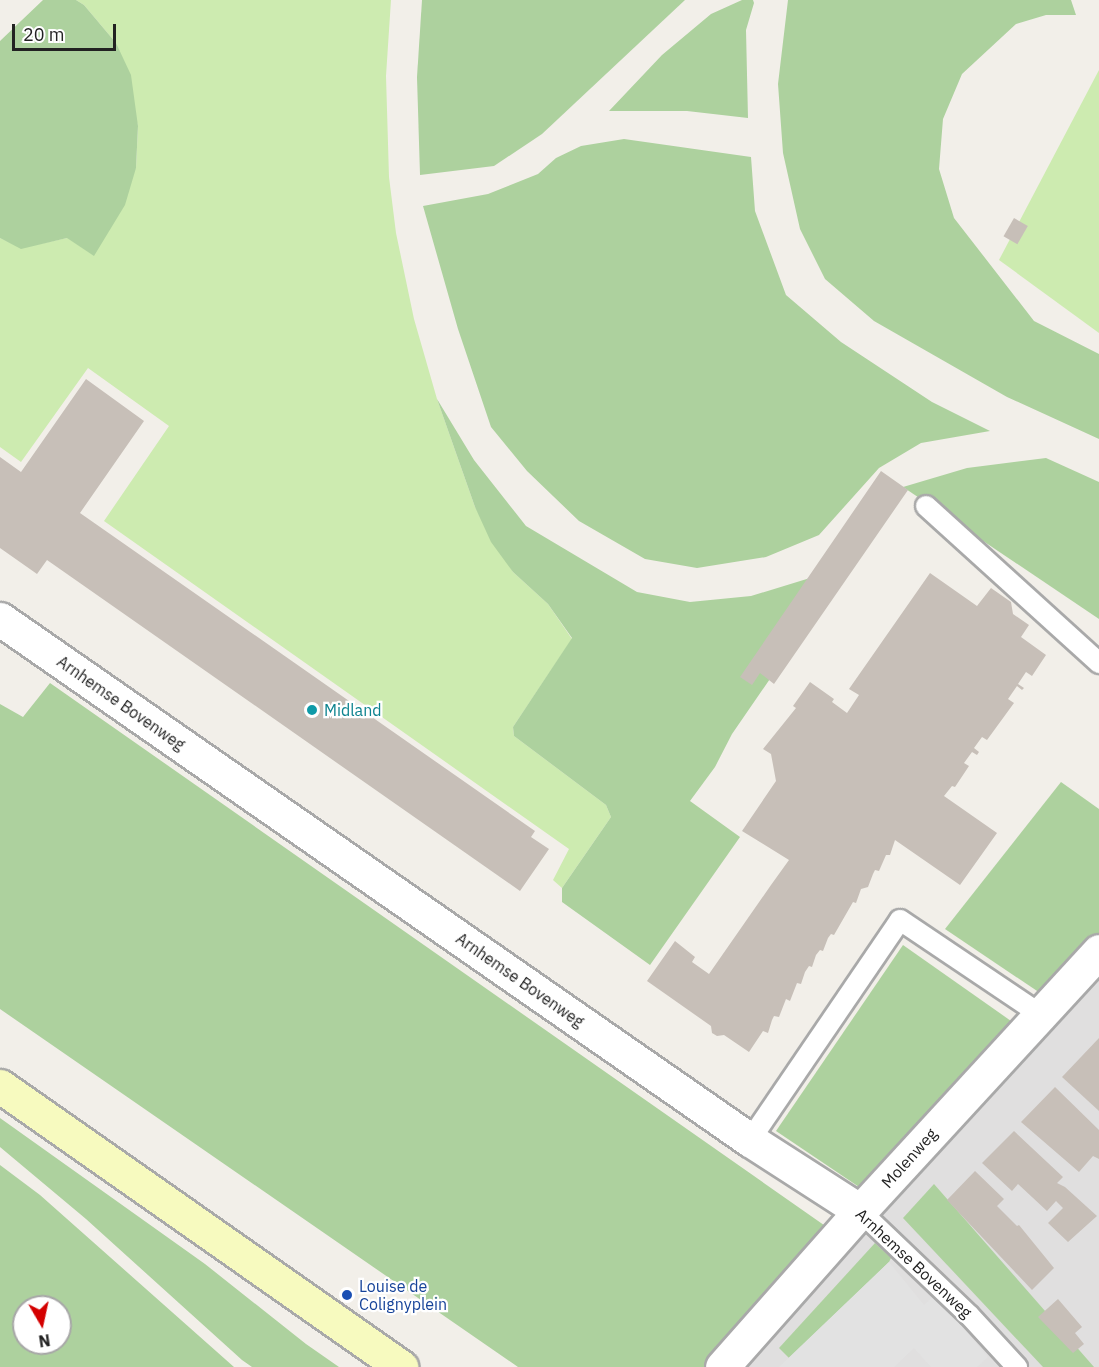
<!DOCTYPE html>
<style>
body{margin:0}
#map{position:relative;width:1099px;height:1367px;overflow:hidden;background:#f2efe9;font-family:"IBM Plex Sans",sans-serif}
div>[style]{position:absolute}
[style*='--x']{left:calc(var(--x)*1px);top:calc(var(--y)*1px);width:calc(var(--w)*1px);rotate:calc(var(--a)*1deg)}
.residential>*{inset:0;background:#e0dfdf}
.grass>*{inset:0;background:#cdebb0}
.forest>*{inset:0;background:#add19e}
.parking>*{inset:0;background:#e2e2e2}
.building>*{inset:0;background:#c7bfb8;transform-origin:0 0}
.roads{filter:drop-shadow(2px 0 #a9a9a9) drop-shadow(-2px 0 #a9a9a9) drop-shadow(0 2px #a9a9a9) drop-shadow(0 -2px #a9a9a9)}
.service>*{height:20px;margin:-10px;padding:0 10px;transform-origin:10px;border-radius:10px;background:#fff}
.minor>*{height:33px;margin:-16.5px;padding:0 16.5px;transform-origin:16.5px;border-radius:16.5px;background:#fff}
.secondary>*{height:33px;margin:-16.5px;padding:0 16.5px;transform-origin:16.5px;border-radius:16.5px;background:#f7fabf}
.dots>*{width:16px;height:16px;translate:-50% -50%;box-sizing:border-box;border:3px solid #fff;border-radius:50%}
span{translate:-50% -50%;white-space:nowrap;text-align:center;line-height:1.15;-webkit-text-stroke:4.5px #fff;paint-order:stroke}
.street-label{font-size:16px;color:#222}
.culture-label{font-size:16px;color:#0d838f}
.left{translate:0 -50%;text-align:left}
.transit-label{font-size:16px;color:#164399}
.north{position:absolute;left:12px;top:1295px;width:60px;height:60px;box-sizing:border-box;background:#fff;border:2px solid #a7a7a7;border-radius:50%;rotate:171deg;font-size:16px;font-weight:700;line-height:24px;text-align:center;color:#222}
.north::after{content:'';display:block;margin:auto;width:21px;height:27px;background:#d40000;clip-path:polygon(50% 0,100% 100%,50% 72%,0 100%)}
.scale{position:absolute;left:12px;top:24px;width:104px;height:27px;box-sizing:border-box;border:3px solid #222;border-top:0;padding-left:8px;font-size:18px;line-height:21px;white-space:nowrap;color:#222;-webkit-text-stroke:4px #fff;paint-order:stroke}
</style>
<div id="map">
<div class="residential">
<div style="clip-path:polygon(1099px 942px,1099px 1367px,708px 1367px)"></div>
</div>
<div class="grass">
<div style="clip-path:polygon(76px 0,391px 0,386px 76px,389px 177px,396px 233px,414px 319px,437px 399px,475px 507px,513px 572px,548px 604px,572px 639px,513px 727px,514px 736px,606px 805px,611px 817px,562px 888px,553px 880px,569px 849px,104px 521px,169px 426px,88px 368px,21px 462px,0 447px,0 238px,21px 248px,67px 238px,136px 168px,138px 126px,116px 43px,84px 5px)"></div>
<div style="clip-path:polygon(1099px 70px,1099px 333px,999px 260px)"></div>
</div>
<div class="forest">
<div style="clip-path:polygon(43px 0,76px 0,84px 5px,116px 43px,131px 75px,138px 126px,136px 168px,125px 205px,94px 256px,67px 238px,21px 249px,0 238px,0 41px)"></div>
<div style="clip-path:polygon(422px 0,685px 0,542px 134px,494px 166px,420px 175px,417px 77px)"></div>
<div style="clip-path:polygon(742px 0,753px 0,754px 3px,746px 30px,748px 118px,687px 111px,609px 111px,662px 55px,711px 14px)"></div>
<div style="clip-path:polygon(788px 0,1071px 0,1076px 15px,1046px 15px,1016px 24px,962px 74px,943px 119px,939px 169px,954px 218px,1034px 321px,1099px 354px,1099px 439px,1007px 397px,874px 321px,825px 279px,800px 229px,783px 153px,778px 84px)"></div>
<div style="clip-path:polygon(624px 139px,751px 157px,755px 211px,786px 295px,841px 342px,932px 402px,990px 431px,921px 443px,879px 468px,819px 535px,766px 557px,697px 568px,645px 559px,579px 521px,527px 471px,491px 427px,458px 329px,423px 206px,488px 194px,538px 174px,556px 158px,581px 146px)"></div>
<div style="clip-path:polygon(437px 399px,474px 460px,526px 526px,637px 592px,690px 602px,751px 596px,810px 578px,858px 551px,732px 734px,715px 767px,690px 801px,740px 837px,650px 965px,562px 902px,562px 888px,611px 817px,606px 805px,514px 736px,513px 727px,572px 638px,548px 604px,513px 572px,491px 542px,475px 507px)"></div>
<div style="clip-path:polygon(1046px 458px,1099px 482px,1099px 619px,903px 487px,967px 468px)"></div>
<div style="clip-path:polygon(50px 683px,831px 1230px,711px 1367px,518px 1367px,0 1009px,0 704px,23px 717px)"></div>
<div style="clip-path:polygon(1061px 782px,1099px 809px,1099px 945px,1049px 999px,945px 929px)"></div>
<div style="clip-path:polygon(903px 945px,1021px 1028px,865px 1191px,776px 1131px)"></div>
<div style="clip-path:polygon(0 1118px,205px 1264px,306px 1344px,339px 1367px,252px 1367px,242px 1360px,86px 1219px,0 1147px)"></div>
<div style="clip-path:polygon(evenodd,0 1165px,40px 1195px,234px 1367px,0 1367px,0 1165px,24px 1307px,60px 1307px,60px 1343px,24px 1343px,24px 1307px)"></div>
<div style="clip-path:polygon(934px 1184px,1094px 1367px,1043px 1367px,903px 1218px)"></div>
<div style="clip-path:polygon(875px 1243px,891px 1258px,889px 1262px,789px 1358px,779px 1348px)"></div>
</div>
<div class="parking">
<div style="clip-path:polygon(889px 1262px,924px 1305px,935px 1295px,988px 1357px,977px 1367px,931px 1367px,914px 1348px,894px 1367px,779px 1367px)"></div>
</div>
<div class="building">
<div style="left:1014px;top:218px;width:16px;height:21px;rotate:30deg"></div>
<div style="clip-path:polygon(86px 379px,144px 421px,80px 513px,535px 831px,531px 837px,549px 849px,520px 891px,47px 560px,37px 574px,0 548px,0 457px,21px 472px)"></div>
<div style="clip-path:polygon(881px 471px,908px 490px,774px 684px,760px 673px,752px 685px,740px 677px)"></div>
<div style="clip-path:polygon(930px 573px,977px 606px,991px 588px,1011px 602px,1013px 614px,1029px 625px,1021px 637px,1046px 655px,1032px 676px,1026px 672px,1018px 684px,1024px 688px,1022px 690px,1017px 686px,1008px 699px,1014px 703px,987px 740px,982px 737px,974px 748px,979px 752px,977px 755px,972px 752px,964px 763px,969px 766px,955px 787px,952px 786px,944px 796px,997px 833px,960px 885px,895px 840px,890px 855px,886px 855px,879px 871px,875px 870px,873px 874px,868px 887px,861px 889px,856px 903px,853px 902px,834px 935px,831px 934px,828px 938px,823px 951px,820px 950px,816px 955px,812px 967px,809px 966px,805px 972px,801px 984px,797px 983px,790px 1001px,786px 999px,779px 1017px,774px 1016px,772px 1020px,768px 1033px,763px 1031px,749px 1052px,724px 1035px,717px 1036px,712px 1033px,711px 1026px,647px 981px,675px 941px,695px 957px,692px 962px,709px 974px,771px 885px,789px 860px,742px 831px,776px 781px,771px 754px,763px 749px,796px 708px,793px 706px,810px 682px,834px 699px,832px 702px,847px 713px,859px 695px,849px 689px)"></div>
<div style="clip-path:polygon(1099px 1038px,1099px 1111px,1062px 1077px)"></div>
<div style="clip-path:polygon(1055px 1087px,1099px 1130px,1099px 1159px,1093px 1156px,1079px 1172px,1021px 1122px)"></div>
<div style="clip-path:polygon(1014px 1131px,1063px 1177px,1057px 1183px,1065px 1187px,1097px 1216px,1068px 1242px,1048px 1223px,1063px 1208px,1056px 1201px,1047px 1211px,1018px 1184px,1012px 1191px,982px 1163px)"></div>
<div style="clip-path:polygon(975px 1171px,1004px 1199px,997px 1206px,1017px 1226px,1019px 1225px,1054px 1268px,1032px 1290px,947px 1200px)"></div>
<div style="clip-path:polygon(1058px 1299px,1082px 1327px,1075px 1333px,1084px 1344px,1073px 1353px,1038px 1317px)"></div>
</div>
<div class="roads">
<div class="service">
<div style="--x:926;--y:506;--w:234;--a:42.2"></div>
<div style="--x:750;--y:1140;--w:266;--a:-55.7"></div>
<div style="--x:900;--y:920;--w:169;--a:33.9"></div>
<div style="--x:860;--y:1211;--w:151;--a:43.7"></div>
<div style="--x:969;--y:1315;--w:71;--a:47.3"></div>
</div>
<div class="minor">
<div style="--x:0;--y:619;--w:913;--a:34.79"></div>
<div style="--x:750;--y:1140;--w:131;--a:32.8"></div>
<div style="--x:722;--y:1367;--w:208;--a:-48.5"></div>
<div style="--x:860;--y:1211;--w:353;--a:-47.4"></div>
</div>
<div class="secondary">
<div style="--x:0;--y:1086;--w:490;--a:35"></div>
</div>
</div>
<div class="dots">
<div style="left:312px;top:710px;background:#0f9aa8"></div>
<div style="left:347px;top:1295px;background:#1a4fb4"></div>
</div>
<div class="street-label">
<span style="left:121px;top:703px;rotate:35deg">Arnhemse Bovenweg</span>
<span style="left:520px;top:980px;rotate:35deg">Arnhemse Bovenweg</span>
<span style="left:909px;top:1158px;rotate:-48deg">Molenweg</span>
<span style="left:914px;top:1263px;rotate:43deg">Arnhemse Bovenweg</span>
</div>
<div class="culture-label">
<span class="left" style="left:324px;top:710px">Midland</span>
</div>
<div class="transit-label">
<span class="left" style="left:359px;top:1295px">Louise de<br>Colignyplein</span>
</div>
<div class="north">N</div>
<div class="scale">20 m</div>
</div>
